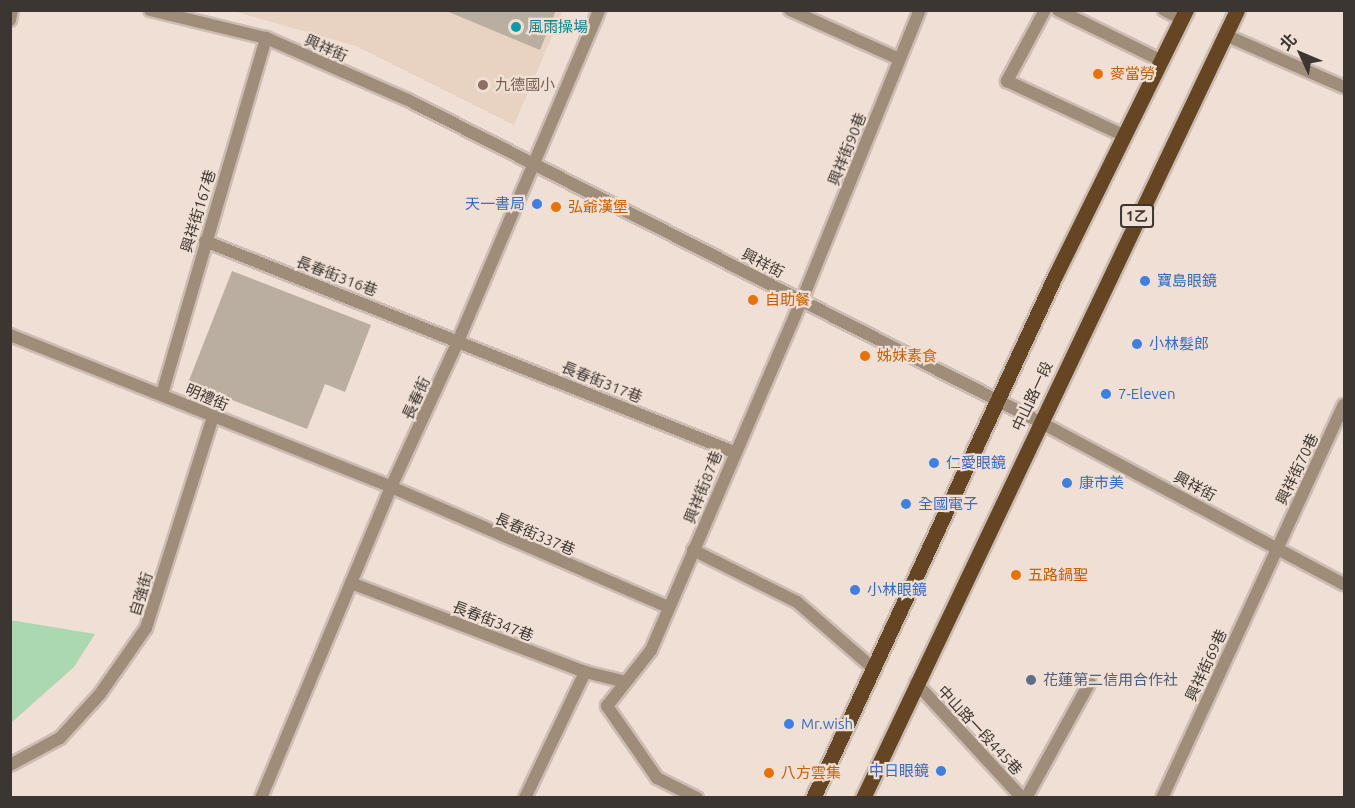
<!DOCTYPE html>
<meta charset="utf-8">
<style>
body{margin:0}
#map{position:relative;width:1355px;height:808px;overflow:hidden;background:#f0dfd4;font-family:Ubuntu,"Noto Sans TC",sans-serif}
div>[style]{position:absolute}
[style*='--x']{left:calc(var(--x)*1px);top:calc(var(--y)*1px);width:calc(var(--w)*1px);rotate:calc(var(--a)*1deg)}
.built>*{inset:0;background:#e8d3c3}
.green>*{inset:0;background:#abd8b0}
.building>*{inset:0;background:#baaea1}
.roads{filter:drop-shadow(2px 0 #ccbdb4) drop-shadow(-2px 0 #ccbdb4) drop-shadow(0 2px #ccbdb4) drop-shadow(0 -2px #ccbdb4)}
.service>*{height:12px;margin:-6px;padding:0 6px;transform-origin:6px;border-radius:6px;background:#9f8c79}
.minor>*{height:12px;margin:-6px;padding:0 6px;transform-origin:6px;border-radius:6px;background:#9f8c79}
.primary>*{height:15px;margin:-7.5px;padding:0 7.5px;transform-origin:7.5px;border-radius:7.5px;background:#654522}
.dots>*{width:16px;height:16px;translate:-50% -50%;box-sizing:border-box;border:3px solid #f0dfd4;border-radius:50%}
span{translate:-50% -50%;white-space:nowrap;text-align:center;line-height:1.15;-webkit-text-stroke:4.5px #f0dfd4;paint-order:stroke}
.shield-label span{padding:2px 4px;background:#f0dfd4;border:2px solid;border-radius:4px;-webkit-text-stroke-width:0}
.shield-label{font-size:14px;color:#3c3632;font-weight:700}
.culture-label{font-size:15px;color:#0d838f}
.left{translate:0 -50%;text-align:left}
.street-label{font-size:15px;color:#3c3632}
.food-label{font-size:15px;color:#c56008}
.education-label{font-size:15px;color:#785e54}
.shop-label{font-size:15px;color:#366cbe}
.right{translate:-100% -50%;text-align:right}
.service-label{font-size:15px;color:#4e5e75}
.frame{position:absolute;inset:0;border:12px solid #3c3632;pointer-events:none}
.north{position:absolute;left:1271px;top:24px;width:60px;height:60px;-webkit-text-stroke:4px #f0dfd4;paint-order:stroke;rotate:314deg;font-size:16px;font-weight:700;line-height:24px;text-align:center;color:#3c3632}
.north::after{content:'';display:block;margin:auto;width:21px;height:27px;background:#3c3632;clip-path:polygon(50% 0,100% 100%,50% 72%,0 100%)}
</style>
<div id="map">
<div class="built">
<div style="clip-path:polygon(233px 11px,563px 11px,514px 125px,356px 46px)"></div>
</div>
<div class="green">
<div style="clip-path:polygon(10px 620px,95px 634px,74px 667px,11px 723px)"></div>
</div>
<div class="building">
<div style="clip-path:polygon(444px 10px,556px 10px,540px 50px)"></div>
<div style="clip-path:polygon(232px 271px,371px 325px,345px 392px,325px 384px,307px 429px,188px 383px)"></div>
</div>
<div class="roads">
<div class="service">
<div style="--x:790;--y:10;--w:120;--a:24.2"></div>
<div style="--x:1045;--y:10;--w:81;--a:118.2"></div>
<div style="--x:1007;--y:81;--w:130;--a:25"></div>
<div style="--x:1058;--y:10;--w:116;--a:26.1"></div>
<div style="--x:1164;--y:10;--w:20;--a:27"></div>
<div style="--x:1225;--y:35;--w:130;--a:23.6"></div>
<div style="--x:205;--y:241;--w:570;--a:21.75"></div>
<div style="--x:391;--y:487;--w:302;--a:23.4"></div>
<div style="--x:693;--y:550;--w:116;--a:26.6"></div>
<div style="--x:797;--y:602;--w:101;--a:41"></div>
<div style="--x:351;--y:583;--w:250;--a:20.8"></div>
<div style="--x:585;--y:672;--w:42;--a:13.7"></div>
<div style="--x:916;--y:683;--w:156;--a:47.3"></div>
<div style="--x:525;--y:798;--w:140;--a:-64.5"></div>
<div style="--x:697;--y:798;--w:45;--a:-153.4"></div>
<div style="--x:657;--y:778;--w:88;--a:-124.8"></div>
<div style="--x:607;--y:706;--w:71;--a:-51.8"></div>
<div style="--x:651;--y:650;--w:381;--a:-66.7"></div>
<div style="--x:802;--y:300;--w:313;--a:-67.9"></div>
<div style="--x:1026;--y:798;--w:132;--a:-61.1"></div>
<div style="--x:1162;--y:798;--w:433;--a:-65.2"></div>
</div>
<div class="minor">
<div style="--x:150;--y:10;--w:119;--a:13.6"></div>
<div style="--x:266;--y:38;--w:155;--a:23.6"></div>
<div style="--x:408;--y:100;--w:709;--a:27"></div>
<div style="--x:1040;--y:422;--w:344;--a:28.1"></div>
<div style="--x:10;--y:20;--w:10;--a:-79"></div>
<div style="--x:10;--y:335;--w:410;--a:21.7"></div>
<div style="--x:162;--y:394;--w:371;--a:-73.7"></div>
<div style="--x:10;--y:765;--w:57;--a:-28.4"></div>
<div style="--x:60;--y:738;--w:59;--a:-47.7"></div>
<div style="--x:100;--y:694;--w:80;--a:-55.1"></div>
<div style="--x:146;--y:628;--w:221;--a:-72.4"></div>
<div style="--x:261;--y:798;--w:337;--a:-67.3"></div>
<div style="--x:391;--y:487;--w:163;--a:-65.3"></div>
<div style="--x:459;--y:339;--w:358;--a:-66.9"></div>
</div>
<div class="primary">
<div style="--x:813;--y:798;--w:575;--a:-65.13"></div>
<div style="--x:1055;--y:276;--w:297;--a:-63.8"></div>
<div style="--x:863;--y:798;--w:872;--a:-64.61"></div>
</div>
</div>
<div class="dots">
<div style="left:516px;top:27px;background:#0f9aa8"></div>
<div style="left:1098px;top:74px;background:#e8710a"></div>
<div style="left:483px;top:85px;background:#8d6e63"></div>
<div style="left:537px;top:204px;background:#3f7fe0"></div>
<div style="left:556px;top:207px;background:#e8710a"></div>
<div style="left:1145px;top:281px;background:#3f7fe0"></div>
<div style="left:753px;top:300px;background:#e8710a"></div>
<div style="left:1137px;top:344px;background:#3f7fe0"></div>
<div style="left:865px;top:356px;background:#e8710a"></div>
<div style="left:1106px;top:394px;background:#3f7fe0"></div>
<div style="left:934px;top:463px;background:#3f7fe0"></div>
<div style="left:1067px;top:483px;background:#3f7fe0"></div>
<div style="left:906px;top:504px;background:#3f7fe0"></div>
<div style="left:1016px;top:575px;background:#e8710a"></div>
<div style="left:855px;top:590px;background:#3f7fe0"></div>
<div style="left:1031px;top:680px;background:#5c6f8a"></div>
<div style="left:789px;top:724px;background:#3f7fe0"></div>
<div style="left:941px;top:771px;background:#3f7fe0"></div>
<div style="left:769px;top:773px;background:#e8710a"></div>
</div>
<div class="shield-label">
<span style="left:1137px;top:216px">1乙</span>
</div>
<div class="culture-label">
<span class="left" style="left:528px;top:27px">風雨操場</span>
</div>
<div class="street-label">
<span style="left:326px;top:48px;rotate:24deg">興祥街</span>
<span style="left:847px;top:149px;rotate:-68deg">興祥街90巷</span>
<span style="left:198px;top:211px;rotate:-73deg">興祥街167巷</span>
<span style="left:763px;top:263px;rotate:27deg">興祥街</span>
<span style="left:337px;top:276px;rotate:21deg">長春街316巷</span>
<span style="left:602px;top:382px;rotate:22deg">長春街317巷</span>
<span style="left:1032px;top:396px;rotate:-65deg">中山路一段</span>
<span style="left:207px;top:397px;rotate:23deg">明禮街</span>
<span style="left:416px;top:398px;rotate:-65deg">長春街</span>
<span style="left:1297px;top:469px;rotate:-64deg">興祥街70巷</span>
<span style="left:1195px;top:486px;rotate:28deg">興祥街</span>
<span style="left:703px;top:487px;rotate:-68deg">興祥街87巷</span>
<span style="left:535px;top:534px;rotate:23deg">長春街337巷</span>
<span style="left:141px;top:594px;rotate:-73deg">自強街</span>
<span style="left:493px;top:621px;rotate:21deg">長春街347巷</span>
<span style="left:1206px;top:665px;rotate:-65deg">興祥街69巷</span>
<span style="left:980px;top:730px;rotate:47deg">中山路一段445巷</span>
</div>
<div class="food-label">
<span class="left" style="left:1110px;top:74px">麥當勞</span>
<span class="left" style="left:568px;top:207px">弘爺漢堡</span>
<span class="left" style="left:765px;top:300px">自助餐</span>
<span class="left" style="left:877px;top:356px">姊妹素食</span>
<span class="left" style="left:1028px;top:575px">五路鍋聖</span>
<span class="left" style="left:781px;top:773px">八方雲集</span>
</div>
<div class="education-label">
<span class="left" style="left:495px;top:85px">九德國小</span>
</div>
<div class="shop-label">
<span class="right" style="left:525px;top:204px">天一書局</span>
<span class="left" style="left:1157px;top:281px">寶島眼鏡</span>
<span class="left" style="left:1149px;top:344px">小林髮郎</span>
<span class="left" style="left:1118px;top:394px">7-Eleven</span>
<span class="left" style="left:946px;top:463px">仁愛眼鏡</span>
<span class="left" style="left:1079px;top:483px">康市美</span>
<span class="left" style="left:918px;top:504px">全國電子</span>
<span class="left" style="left:867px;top:590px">小林眼鏡</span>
<span class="left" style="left:801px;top:724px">Mr.wish</span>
<span class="right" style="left:929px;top:771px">中日眼鏡</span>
</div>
<div class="service-label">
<span class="left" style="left:1043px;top:680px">花蓮第二信用合作社</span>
</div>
<div class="frame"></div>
<div class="north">北</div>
</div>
